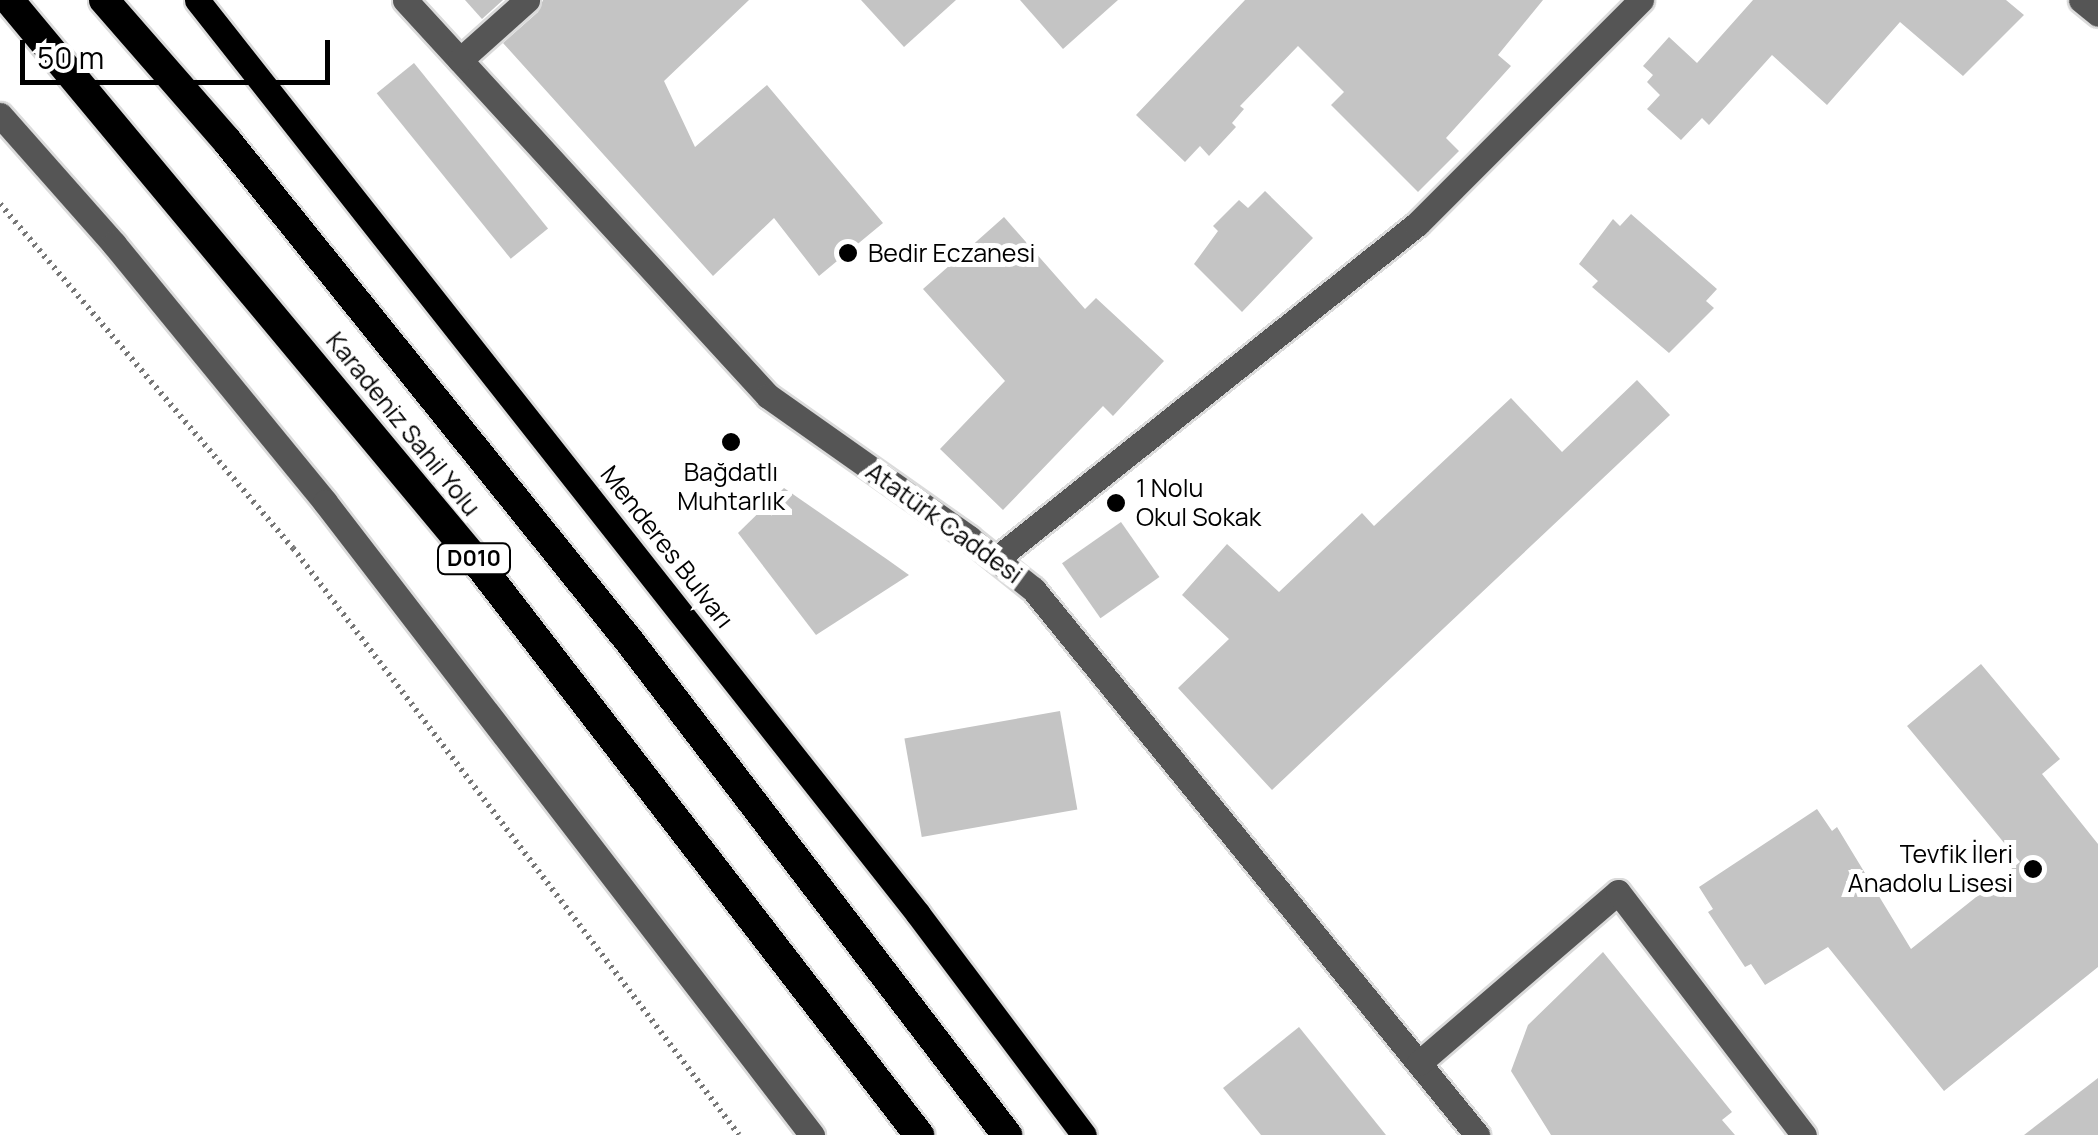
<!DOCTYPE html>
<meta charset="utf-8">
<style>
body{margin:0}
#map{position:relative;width:2098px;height:1135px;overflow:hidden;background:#fff;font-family:Manrope,sans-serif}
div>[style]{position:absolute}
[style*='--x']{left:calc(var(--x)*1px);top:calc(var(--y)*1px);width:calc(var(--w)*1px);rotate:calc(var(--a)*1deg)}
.building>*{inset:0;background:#c4c4c4;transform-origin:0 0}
.path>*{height:6px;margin-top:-3px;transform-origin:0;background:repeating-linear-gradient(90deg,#777 0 2.5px,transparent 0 7.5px)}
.roads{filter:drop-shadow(2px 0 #dbdbdb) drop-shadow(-2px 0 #dbdbdb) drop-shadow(0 2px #dbdbdb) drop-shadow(0 -2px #dbdbdb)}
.minor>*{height:25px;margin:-12.5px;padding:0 12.5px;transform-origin:12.5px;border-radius:12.5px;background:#555}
.major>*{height:25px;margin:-12.5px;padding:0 12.5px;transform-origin:12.5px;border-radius:12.5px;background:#000}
.highway>*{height:30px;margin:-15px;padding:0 15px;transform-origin:15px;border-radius:15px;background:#000}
.dots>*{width:28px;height:28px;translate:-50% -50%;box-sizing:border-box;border:5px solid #fff;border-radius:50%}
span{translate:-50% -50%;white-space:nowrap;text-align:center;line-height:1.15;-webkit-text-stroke:10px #fff;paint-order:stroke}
.shield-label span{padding:2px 8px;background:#fff;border:2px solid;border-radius:8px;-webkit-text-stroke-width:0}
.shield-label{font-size:22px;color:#000;font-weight:700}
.poi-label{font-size:25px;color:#000}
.left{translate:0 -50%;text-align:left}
.right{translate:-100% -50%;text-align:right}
.street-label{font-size:25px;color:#000}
.scale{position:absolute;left:20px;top:40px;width:310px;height:45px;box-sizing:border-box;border:5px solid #000;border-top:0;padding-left:12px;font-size:30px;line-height:35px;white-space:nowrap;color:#000;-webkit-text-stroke:8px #fff;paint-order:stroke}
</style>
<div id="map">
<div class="building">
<div style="clip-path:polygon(465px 0,503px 0,482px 19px)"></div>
<div style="clip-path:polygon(543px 0,749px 0,664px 81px,695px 147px,767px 85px,883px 223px,819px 276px,774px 218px,713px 276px,503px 43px,538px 12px)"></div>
<div style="clip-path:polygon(861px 0,956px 0,904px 47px)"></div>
<div style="clip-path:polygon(1020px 0,1118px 0,1063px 49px)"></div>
<div style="clip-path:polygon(1245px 0,1543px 0,1498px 55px,1511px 66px,1446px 138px,1459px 151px,1418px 192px,1331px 105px,1344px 92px,1298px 46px,1240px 106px,1244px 109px,1232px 123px,1236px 127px,1209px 156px,1200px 146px,1185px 162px,1136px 115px)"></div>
<div style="clip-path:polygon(1753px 0,2006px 0,2024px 15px,1963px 76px,1900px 22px,1827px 105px,1772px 55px,1709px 125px,1702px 118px,1681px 140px,1647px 109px,1660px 95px,1647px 82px,1653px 75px,1643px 66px,1669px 37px,1697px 63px)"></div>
<div style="left:414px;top:63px;width:213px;height:48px;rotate:51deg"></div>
<div style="clip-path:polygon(1265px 191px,1313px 238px,1242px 312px,1194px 264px,1218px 231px,1213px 226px,1239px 200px,1248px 208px)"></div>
<div style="clip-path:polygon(1631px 214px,1717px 289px,1706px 301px,1714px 308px,1669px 353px,1592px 287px,1598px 281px,1579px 264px,1613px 219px,1620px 226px)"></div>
<div style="clip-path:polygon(1004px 217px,1085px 309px,1096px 298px,1164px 361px,1113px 416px,1103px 406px,1003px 510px,940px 449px,1005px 381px,923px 289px)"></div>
<div style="clip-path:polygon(1637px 380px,1670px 415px,1272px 790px,1178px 688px,1229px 639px,1182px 595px,1227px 544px,1279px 592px,1362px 513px,1374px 526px,1511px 398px,1562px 452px)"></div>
<div style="clip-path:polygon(784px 488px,888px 560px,909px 575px,816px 635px,738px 533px)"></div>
<div style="left:1121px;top:522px;width:67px;height:72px;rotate:55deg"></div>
<div style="clip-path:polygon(1981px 664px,2060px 759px,2042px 774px,2098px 844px,2098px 967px,1944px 1091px,1828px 947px,1765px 985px,1751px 964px,1745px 967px,1708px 912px,1713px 909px,1699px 887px,1817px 809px,1832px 831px,1837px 827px,1911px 949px,2020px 862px,1907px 726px)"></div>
<div style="left:1060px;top:711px;width:100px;height:158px;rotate:80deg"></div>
<div style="clip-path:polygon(1603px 952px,1732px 1112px,1722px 1120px,1735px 1135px,1551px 1135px,1511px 1071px,1528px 1025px)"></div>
<div style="clip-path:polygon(1299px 1027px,1386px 1135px,1261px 1135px,1223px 1088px)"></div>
<div style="clip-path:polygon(2098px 1078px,2098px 1135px,2024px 1135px)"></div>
</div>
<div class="path">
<div style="--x:0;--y:204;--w:452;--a:49.6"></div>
<div style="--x:293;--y:548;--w:737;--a:52.77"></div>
</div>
<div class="roads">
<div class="minor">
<div style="--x:405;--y:0;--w:537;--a:47.49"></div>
<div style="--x:768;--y:396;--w:246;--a:35.2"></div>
<div style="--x:969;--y:538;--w:82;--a:38.6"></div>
<div style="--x:1033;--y:589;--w:704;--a:50.88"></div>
<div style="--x:2081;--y:0;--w:22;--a:39"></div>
<div style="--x:460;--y:60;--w:90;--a:-41.8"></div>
<div style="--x:0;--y:115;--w:172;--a:48.5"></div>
<div style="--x:114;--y:244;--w:333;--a:50.7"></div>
<div style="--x:325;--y:502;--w:799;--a:52.43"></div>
<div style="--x:996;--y:559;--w:538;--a:-38.51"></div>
<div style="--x:1417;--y:224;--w:317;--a:-45"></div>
<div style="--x:1419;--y:1063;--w:262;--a:-40.7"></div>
<div style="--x:1618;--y:892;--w:306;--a:52.6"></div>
</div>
<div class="major">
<div style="--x:197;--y:0;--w:1164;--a:51.73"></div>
<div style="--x:918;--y:914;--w:276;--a:53.1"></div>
</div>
<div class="highway">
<div style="--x:9;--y:0;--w:731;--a:50.21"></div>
<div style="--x:477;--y:562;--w:724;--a:52.35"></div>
<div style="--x:104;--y:0;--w:187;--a:48.9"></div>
<div style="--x:227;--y:141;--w:643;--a:51.19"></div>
<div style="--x:630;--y:642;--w:621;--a:52.59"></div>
</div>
</div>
<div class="dots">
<div style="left:848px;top:253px;background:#000"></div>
<div style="left:731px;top:442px;background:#000"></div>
<div style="left:1116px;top:503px;background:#000"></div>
<div style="left:2033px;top:869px;background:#000"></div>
</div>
<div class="shield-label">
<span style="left:474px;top:559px">D010</span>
</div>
<div class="poi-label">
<span class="left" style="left:868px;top:253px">Bedir Eczanesi</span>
<span style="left:731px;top:487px">Bağdatlı<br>Muhtarlık</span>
<span class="left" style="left:1136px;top:503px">1 Nolu<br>Okul Sokak</span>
<span class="right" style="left:2013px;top:869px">Tevfik İleri<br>Anadolu Lisesi</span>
</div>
<div class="street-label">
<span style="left:403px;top:424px;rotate:51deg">Karadeniz Sahil Yolu</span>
<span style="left:944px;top:523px;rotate:36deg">Atatürk Caddesi</span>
<span style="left:667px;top:547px;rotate:52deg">Menderes Bulvarı</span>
</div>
<div class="scale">50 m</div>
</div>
